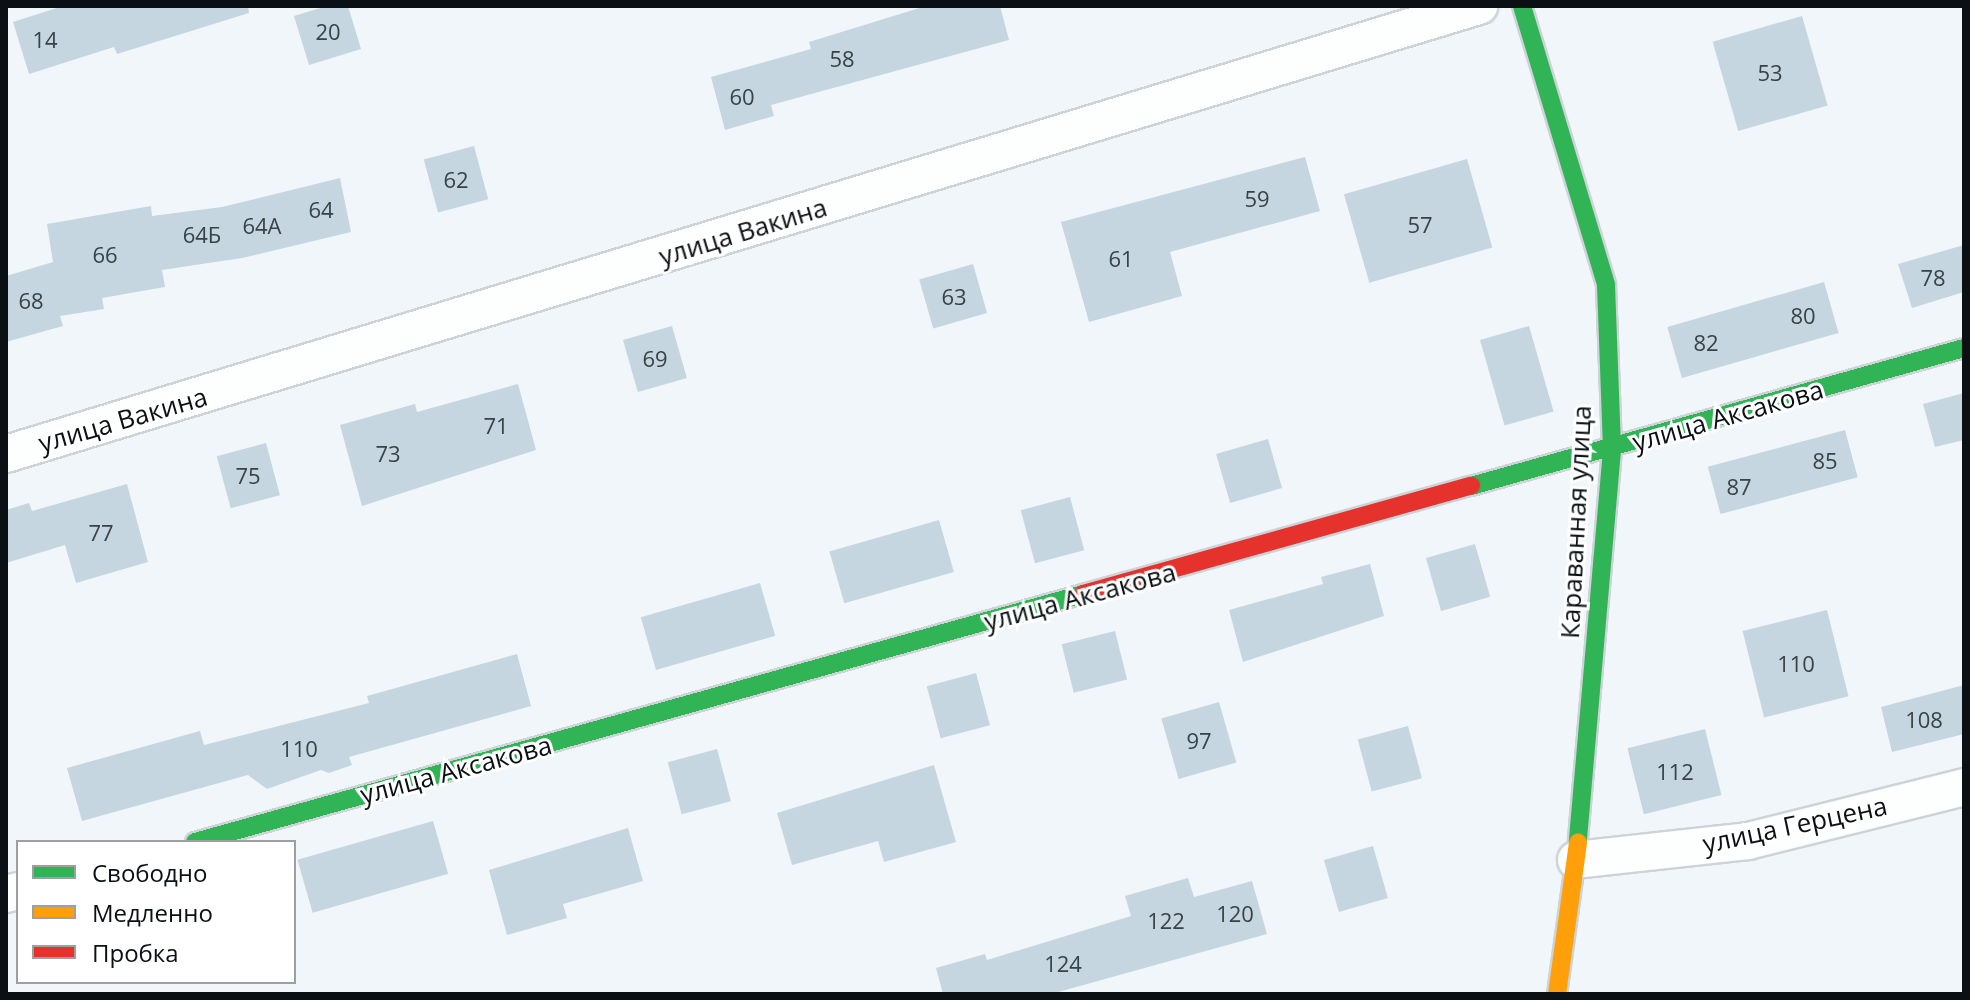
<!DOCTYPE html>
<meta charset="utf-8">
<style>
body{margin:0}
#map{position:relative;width:1970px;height:1000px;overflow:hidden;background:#f0f6fa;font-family:"Open Sans",sans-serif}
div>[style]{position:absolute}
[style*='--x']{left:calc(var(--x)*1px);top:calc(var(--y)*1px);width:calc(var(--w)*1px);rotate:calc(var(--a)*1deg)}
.building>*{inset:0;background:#c5d6e1;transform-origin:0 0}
.roads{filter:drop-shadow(2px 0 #cdd3d7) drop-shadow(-2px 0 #cdd3d7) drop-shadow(0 2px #cdd3d7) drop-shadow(0 -2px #cdd3d7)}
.street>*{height:36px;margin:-18px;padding:0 18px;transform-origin:18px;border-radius:18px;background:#fdfefe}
.fast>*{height:18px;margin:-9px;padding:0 9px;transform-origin:9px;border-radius:9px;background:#30b455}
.slow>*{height:18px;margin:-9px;padding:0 9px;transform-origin:9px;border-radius:9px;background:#ff9f0a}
.jam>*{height:18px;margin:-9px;padding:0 9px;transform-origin:9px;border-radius:9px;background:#e5322d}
span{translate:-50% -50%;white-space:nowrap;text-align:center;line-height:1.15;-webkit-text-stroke:6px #fff;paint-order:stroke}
.number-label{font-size:22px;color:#394246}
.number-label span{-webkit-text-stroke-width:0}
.street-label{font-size:26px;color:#0a1013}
.frame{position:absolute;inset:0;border:8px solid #0a1013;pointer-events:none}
.legend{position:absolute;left:16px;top:840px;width:280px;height:144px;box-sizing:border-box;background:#fff;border:2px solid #9d9fa1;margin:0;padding:10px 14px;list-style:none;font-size:24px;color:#0a1013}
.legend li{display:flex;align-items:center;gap:16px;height:40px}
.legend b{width:40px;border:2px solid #9d9fa1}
</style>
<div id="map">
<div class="building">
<div style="clip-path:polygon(63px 6px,248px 6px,249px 13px,117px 54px,114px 47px,29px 74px,13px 22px)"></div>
<div style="clip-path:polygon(327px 6px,348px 6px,361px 49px,309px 65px,294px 16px)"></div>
<div style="clip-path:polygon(926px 6px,1000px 6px,1009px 40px,771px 105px,774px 116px,725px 130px,711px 77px,811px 49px,809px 42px)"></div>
<div style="left:1802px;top:16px;width:93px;height:93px;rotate:74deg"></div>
<div style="left:474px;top:146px;width:55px;height:52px;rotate:75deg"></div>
<div style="clip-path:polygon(1305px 157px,1320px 211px,1170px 252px,1182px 296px,1089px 322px,1061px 222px)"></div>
<div style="left:1467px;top:159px;width:92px;height:128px;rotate:74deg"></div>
<div style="clip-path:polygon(340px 178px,351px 232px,242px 258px,162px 270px,165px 287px,102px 298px,104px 309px,60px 316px,63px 326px,6px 342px,6px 276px,53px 262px,47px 224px,151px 206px,152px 216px,222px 207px)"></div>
<div style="clip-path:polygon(1964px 245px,1964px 292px,1912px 308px,1898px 264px)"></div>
<div style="left:973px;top:264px;width:51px;height:56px;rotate:74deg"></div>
<div style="left:1824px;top:282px;width:53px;height:163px;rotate:74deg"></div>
<div style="left:672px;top:326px;width:54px;height:51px;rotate:74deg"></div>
<div style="left:1529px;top:326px;width:89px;height:51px;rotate:74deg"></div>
<div style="clip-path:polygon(518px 384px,536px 450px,362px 506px,340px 425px,415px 404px,417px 412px)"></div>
<div style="clip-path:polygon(1964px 393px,1964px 440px,1935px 447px,1923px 404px)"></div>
<div style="left:1845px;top:430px;width:49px;height:142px;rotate:75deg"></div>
<div style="left:1268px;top:439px;width:51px;height:54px;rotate:74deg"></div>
<div style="left:266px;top:443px;width:54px;height:51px;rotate:75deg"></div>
<div style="clip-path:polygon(127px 484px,148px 562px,76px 583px,65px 545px,6px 563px,6px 510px,29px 503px,32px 511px)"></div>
<div style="left:1070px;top:497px;width:55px;height:51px;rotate:75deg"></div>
<div style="left:939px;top:520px;width:54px;height:114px;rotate:74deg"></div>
<div style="left:1475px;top:544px;width:55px;height:51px;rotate:74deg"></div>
<div style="clip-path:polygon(1370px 564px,1384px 616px,1243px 662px,1229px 610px,1323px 584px,1321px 577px)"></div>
<div style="left:760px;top:583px;width:55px;height:124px;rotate:74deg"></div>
<div style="left:1827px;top:610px;width:89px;height:87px;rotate:76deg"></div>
<div style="left:1115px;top:631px;width:50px;height:55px;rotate:76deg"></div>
<div style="clip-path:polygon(517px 654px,531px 706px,349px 757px,352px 765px,329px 773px,321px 770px,267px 789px,248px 775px,82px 821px,67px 768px,200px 731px,204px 745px,369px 703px,367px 696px)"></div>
<div style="left:976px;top:673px;width:54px;height:51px;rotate:75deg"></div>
<div style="clip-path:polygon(1964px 685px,1964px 734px,1892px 752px,1881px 707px)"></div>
<div style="left:1219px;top:702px;width:63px;height:60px;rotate:74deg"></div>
<div style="left:1408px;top:726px;width:54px;height:52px;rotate:75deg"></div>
<div style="left:1705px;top:729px;width:68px;height:80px;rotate:76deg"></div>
<div style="left:717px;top:749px;width:54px;height:51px;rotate:75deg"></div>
<div style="clip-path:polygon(934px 765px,956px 842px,884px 862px,878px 841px,792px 865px,777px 813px)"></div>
<div style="left:433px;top:821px;width:55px;height:141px;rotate:74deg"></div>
<div style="clip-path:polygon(628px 828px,643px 881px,563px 904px,567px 918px,507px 935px,489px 870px)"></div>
<div style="left:1373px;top:846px;width:54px;height:51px;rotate:74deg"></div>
<div style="clip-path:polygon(1188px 878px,1194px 897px,1252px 881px,1267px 934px,1051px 994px,943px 994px,936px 968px,985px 954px,987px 960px,1131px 916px,1125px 896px)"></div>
</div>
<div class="roads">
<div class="street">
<div style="--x:6;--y:454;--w:1540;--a:-16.92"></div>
<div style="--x:1576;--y:860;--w:173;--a:-6.3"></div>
<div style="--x:1748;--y:841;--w:223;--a:-14"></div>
<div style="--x:6;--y:894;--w:12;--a:-14"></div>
</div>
<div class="fast">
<div style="--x:1522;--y:6;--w:291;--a:73.2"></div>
<div style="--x:1606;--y:285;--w:165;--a:87.9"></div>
<div style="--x:1612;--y:450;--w:393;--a:95"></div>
<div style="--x:1471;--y:486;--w:512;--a:-15.64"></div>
<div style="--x:195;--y:842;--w:922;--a:-15.6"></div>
</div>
<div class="slow">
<div style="--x:1557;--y:994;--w:153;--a:-82.1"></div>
</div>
<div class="jam">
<div style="--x:1083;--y:594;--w:403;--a:-15.6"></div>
</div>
</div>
<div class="number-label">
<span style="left:328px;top:32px">20</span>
<span style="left:45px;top:40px">14</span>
<span style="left:842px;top:59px">58</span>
<span style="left:1770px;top:73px">53</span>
<span style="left:742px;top:97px">60</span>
<span style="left:456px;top:180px">62</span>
<span style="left:1257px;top:199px">59</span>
<span style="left:321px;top:210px">64</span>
<span style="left:1420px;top:225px">57</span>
<span style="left:262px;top:226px">64А</span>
<span style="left:202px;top:235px">64Б</span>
<span style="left:105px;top:255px">66</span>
<span style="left:1121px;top:259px">61</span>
<span style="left:1933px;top:278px">78</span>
<span style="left:954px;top:297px">63</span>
<span style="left:31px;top:301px">68</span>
<span style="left:1803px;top:316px">80</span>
<span style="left:1706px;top:343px">82</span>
<span style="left:655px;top:359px">69</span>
<span style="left:496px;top:426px">71</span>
<span style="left:388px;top:454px">73</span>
<span style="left:1825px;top:461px">85</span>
<span style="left:248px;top:476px">75</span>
<span style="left:1739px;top:487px">87</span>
<span style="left:101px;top:533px">77</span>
<span style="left:1796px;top:664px">110</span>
<span style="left:1924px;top:720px">108</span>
<span style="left:1199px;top:741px">97</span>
<span style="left:299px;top:749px">110</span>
<span style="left:1675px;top:772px">112</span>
<span style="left:1235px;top:914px">120</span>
<span style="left:1166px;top:921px">122</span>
<span style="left:1063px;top:964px">124</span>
</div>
<div class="street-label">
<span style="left:743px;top:232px;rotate:-17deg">улица Вакина</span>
<span style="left:1728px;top:416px;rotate:-16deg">улица Аксакова</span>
<span style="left:123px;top:420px;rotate:-16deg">улица Вакина</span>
<span style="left:1576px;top:522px;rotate:-87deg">Караванная улица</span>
<span style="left:1080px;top:597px;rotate:-15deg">улица Аксакова</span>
<span style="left:456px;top:770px;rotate:-15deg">улица Аксакова</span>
<span style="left:1795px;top:825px;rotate:-12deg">улица Герцена</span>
</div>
<div class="frame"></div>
<ul class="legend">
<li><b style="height:10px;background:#30b455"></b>Свободно</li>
<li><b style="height:10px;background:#ff9f0a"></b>Медленно</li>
<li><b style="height:10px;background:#e5322d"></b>Пробка</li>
</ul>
</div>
